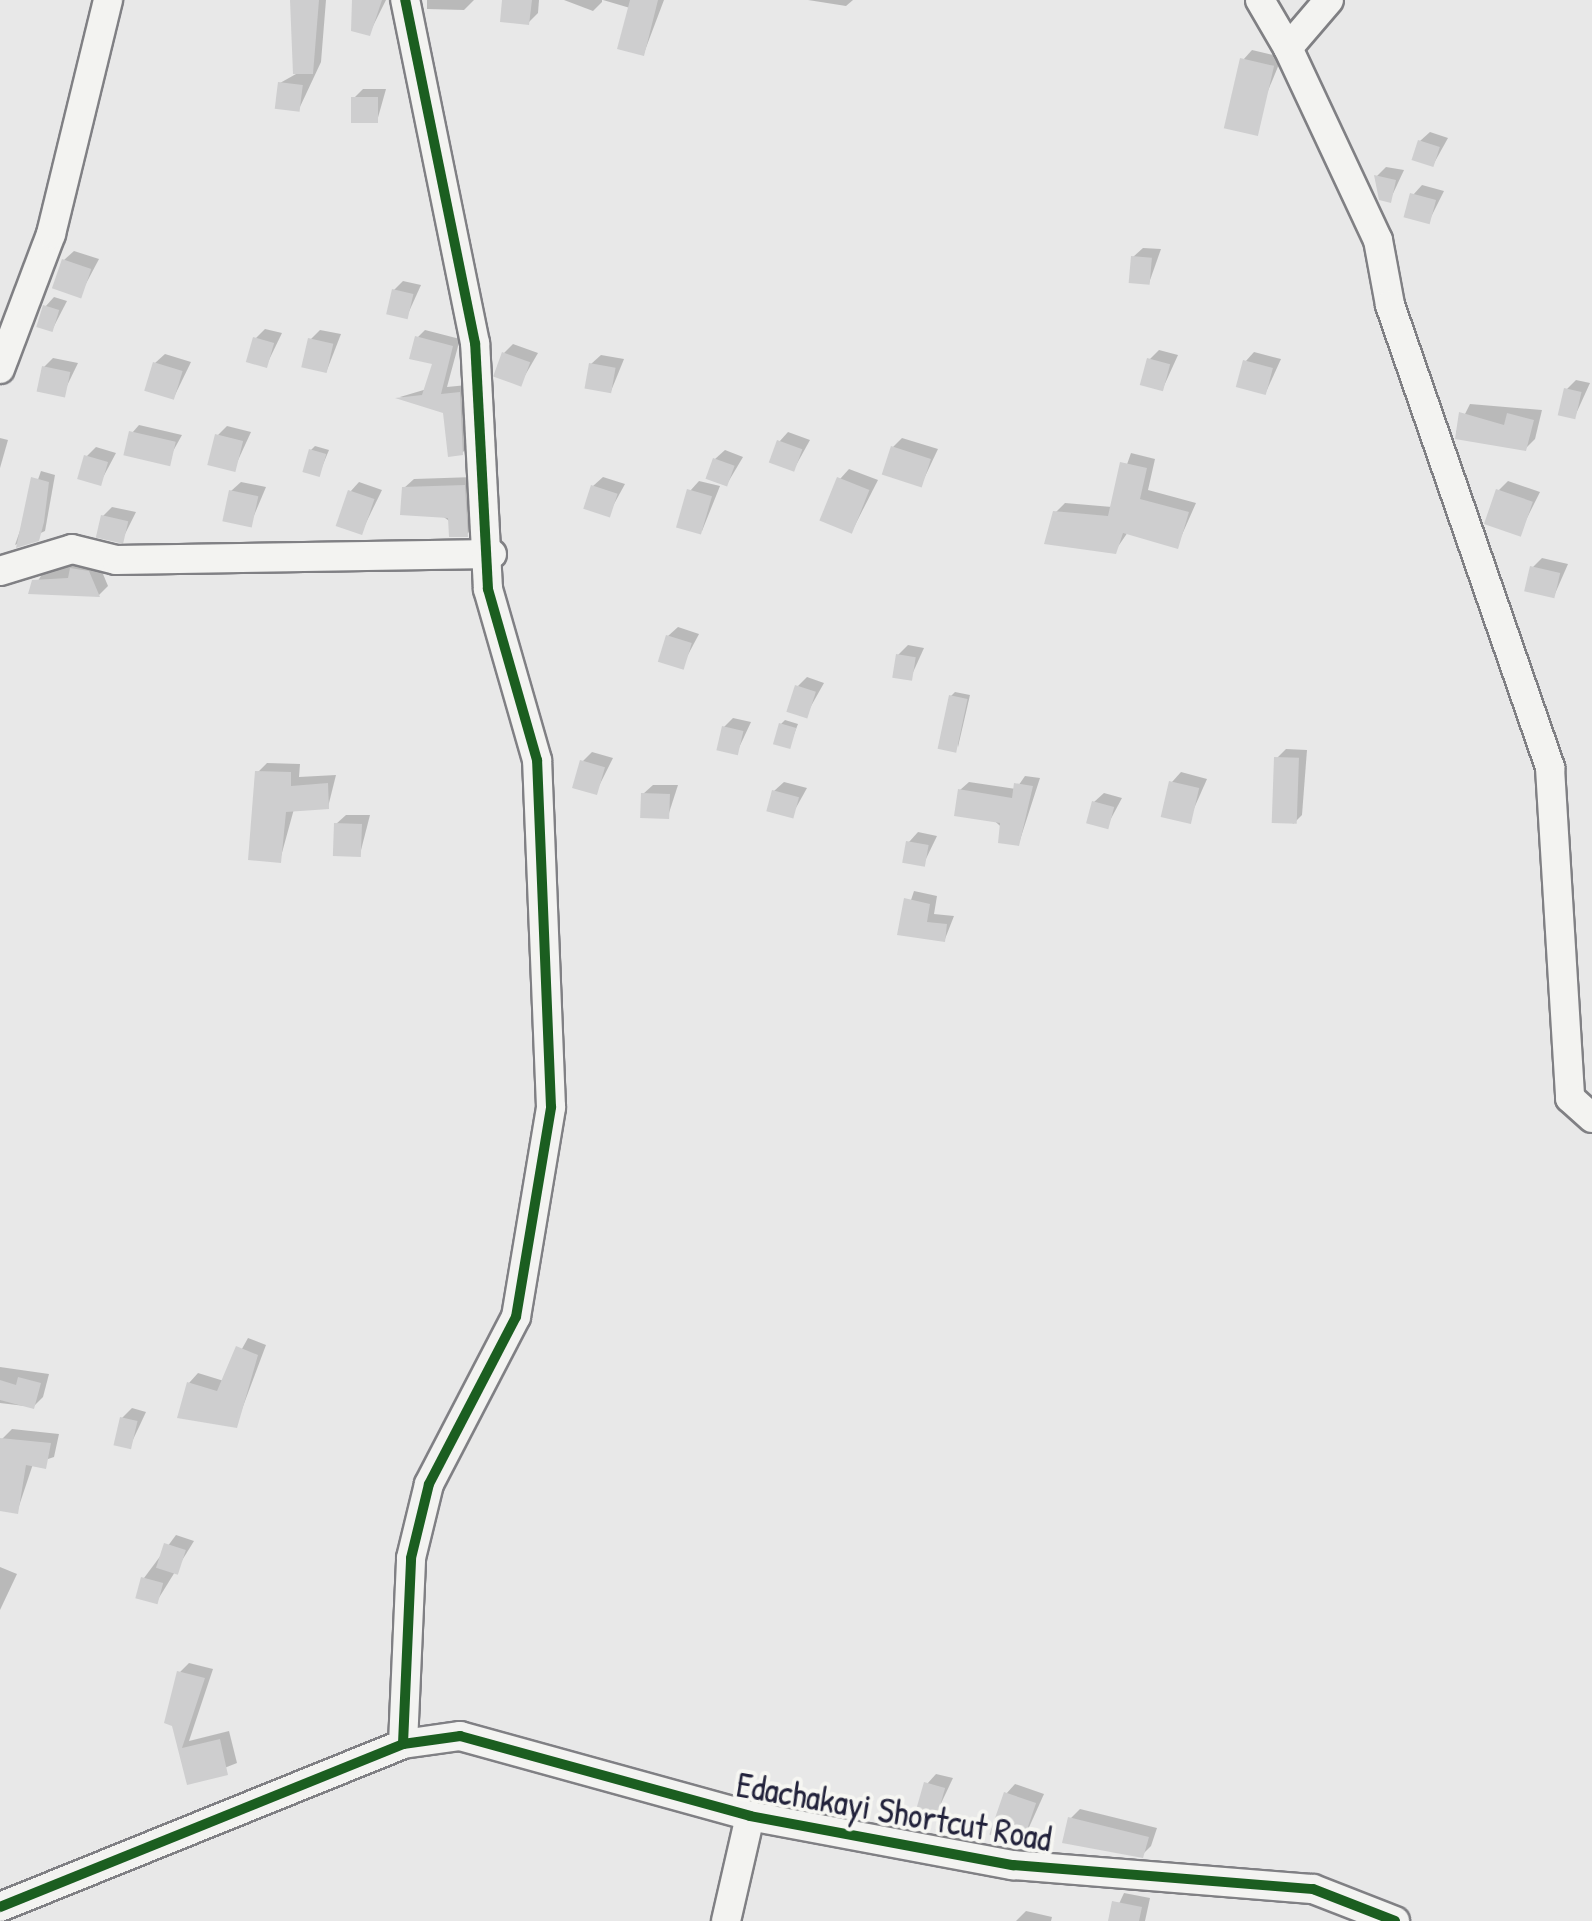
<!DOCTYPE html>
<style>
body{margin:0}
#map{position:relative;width:1592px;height:1921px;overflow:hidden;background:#e8e8e8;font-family:"Patrick Hand",sans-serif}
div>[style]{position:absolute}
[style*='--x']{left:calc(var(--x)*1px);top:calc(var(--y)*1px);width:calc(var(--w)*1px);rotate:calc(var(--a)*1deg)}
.shadow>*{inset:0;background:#0003}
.building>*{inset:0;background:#cececf;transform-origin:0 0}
.roads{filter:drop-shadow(2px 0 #808084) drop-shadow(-2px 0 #808084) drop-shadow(0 2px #808084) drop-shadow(0 -2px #808084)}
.minor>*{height:28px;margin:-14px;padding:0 14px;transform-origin:14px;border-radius:14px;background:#f3f3f1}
.cycleway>*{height:10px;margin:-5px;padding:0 5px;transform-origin:5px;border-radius:5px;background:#1b5e20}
span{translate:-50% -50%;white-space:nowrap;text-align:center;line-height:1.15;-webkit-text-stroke:8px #f6f6f2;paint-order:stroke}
.street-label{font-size:35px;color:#22223b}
</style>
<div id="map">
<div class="shadow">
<div style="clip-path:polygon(293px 0,326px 0,321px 62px,299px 109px,280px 83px,296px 74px)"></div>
<div style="clip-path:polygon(354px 0,386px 0,369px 34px)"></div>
<div style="clip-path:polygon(427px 0,474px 0,464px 10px,427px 9px)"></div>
<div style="clip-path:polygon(505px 0,539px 0,538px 13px,528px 23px)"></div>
<div style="clip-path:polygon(564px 0,602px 0,602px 2px,593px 11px)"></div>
<div style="clip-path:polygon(603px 0,664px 0,644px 53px,630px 8px)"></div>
<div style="clip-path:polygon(808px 0,853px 0,846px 6px)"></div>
<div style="clip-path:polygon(1252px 50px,1282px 57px,1250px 134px,1243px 60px)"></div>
<div style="clip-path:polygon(363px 89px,386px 89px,377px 121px,354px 98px)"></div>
<div style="clip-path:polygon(1430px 132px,1448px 138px,1433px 165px,1420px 141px)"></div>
<div style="clip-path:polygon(1386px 167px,1404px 170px,1390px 200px,1377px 176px)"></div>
<div style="clip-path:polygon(1422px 185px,1444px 191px,1429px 221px,1413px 195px)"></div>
<div style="clip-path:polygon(1143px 248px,1161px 249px,1149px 283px,1133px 257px)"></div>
<div style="clip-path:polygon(74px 251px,99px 259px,80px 295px,64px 260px)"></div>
<div style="clip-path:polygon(403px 281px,421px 285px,407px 316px,394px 290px)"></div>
<div style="clip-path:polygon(54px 297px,67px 301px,52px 330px,45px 307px)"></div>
<div style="clip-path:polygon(265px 329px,282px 333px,267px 364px,256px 338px)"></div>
<div style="clip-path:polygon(320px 330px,341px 334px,327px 370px,310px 340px)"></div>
<div style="clip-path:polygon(425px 330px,460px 339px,447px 387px,467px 385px,470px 445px,462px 453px,445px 411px,400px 397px,427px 389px,435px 363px,417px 338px)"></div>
<div style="clip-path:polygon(513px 344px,538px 353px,520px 384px,504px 353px)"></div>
<div style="clip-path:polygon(1159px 350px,1178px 355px,1163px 388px,1149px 360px)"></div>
<div style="clip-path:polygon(1254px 352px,1281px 359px,1266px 392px,1245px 362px)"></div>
<div style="clip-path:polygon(165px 354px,191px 362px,174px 397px,155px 363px)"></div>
<div style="clip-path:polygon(601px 355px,624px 359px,611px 391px,591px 364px)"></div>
<div style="clip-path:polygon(53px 358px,78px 363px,63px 394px,44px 367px)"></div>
<div style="clip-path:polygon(1576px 380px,1590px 383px,1575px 416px,1566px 390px)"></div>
<div style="clip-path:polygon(1470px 404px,1542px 410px,1535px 439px,1526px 448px,1456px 432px)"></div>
<div style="clip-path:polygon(139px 425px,182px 435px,167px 462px,132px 433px)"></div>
<div style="clip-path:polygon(227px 426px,251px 432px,234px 469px,218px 435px)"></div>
<div style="clip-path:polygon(788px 432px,810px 440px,794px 469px,779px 442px)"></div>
<div style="clip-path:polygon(0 438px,8px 440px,0 468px)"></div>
<div style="clip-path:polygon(902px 438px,938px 449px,921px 485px,893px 447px)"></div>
<div style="clip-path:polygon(315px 446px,329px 450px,319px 474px,311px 450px)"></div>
<div style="clip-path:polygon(96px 447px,116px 453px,100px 483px,86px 457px)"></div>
<div style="clip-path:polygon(725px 450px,743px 457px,727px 484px,715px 459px)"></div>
<div style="clip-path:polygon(1131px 453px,1155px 459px,1148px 490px,1196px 503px,1177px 546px,1128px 532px,1115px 551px,1056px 512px,1065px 503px,1112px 507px)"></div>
<div style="clip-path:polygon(849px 469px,878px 480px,852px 531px,840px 479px)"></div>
<div style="clip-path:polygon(41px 471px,55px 475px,45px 531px,15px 545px)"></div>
<div style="clip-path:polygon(474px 477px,476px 525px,467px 534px,404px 488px,414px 479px)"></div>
<div style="clip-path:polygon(603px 477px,625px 484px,608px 515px,593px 486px)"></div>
<div style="clip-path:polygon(699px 481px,720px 486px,702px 531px,690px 491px)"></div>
<div style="clip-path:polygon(1508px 481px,1540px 492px,1519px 534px,1499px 490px)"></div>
<div style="clip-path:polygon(241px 482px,266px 487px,250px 525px,231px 491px)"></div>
<div style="clip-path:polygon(359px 482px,382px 490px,362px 531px,350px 492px)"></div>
<div style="clip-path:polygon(112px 507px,136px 512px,122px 540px,103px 516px)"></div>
<div style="clip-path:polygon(1542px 558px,1568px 564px,1554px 596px,1533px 567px)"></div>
<div style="clip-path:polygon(82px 560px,98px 562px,108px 586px,99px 595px,31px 592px,44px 571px)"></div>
<div style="clip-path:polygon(678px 627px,699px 634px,681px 668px,668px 636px)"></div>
<div style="clip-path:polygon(908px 645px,924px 648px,910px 679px,898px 655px)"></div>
<div style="clip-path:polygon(807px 677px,824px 683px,806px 715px,798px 686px)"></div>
<div style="clip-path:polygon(955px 692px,970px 695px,958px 747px,951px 696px)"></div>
<div style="clip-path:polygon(733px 718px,751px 722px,737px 752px,724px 727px)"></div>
<div style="clip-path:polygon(785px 720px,798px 724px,789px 747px,781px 724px)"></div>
<div style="clip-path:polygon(1286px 749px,1307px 750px,1302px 815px,1293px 824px,1276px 759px)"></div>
<div style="clip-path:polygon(592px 752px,613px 758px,596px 792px,583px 761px)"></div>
<div style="clip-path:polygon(267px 763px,300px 764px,299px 777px,336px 775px,328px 807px,294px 809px,280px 860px,258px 772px)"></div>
<div style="clip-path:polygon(1181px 772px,1207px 779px,1188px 822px,1172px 782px)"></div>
<div style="clip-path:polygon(1025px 776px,1040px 778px,1019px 843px,960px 790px,969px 782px,1016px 789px)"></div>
<div style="clip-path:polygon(784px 782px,807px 788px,792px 815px,774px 791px)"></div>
<div style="clip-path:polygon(653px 785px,678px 785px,668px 816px,643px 794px)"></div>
<div style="clip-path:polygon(1104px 793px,1122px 798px,1107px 826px,1094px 802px)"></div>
<div style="clip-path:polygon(346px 815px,370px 815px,360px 854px,336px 824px)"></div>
<div style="clip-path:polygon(918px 832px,937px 836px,923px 865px,909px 842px)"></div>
<div style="clip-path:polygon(914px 891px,937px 896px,934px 914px,954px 916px,945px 939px,900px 933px)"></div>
<div style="clip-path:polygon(248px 1338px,266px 1345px,236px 1425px,189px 1383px,198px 1373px,224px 1381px)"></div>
<div style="clip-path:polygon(0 1367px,49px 1374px,43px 1397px,33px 1407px,0 1403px)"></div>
<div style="clip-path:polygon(132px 1408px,146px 1412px,130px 1446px,122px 1418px)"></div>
<div style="clip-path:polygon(12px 1429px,59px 1434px,54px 1457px,33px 1464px,17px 1512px,0 1509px,2px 1439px)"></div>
<div style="clip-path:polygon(176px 1535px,194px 1541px,157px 1601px,144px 1578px)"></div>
<div style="clip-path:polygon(0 1567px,17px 1574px,0 1610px)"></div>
<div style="clip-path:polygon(189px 1663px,213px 1669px,189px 1741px,229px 1731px,237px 1763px,189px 1782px,175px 1724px,180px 1672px)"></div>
<div style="clip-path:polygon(936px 1774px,953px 1778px,937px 1812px,927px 1784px)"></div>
<div style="clip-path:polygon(1015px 1784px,1044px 1794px,1022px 1843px,1006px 1794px)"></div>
<div style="clip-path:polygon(1080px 1809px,1157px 1828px,1151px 1846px,1142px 1855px,1071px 1818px)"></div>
<div style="clip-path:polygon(1124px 1893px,1150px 1898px,1145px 1921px,1111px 1921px)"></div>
<div style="clip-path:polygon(1026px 1911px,1052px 1917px,1051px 1921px,1016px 1921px)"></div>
</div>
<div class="building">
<div style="clip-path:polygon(290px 0,319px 0,313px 74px,293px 74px)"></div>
<div style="clip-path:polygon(352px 0,382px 0,370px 36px,351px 31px)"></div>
<div style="clip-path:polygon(502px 0,532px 0,529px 25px,500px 22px)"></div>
<div style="clip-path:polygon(630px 0,658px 0,644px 56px,617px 49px)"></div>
<div style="left:1240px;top:58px;width:35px;height:72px;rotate:13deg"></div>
<div style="left:278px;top:82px;width:25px;height:27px;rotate:7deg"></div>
<div style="left:351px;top:97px;width:27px;height:26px"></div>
<div style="left:1418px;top:140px;width:23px;height:21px;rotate:18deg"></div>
<div style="clip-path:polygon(1374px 175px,1396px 180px,1391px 203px,1379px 200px)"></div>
<div style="left:1410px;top:193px;width:27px;height:25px;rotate:15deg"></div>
<div style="left:1131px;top:256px;width:21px;height:27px;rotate:5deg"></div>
<div style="left:62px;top:259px;width:31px;height:31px;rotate:19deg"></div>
<div style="left:392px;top:289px;width:22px;height:26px;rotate:13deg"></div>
<div style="left:43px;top:305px;width:17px;height:23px;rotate:17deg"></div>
<div style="clip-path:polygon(415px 336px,453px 346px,441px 394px,460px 392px,463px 455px,448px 457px,443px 413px,395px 398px,422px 395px,432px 364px,409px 359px)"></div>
<div style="left:253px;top:337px;width:22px;height:26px;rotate:16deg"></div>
<div style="left:308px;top:338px;width:26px;height:30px;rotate:13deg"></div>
<div style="left:502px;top:352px;width:30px;height:26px;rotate:20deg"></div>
<div style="left:1147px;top:358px;width:24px;height:28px;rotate:15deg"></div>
<div style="left:1243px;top:360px;width:31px;height:28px;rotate:15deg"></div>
<div style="left:153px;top:362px;width:31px;height:30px;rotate:17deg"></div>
<div style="left:589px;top:363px;width:27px;height:26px;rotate:10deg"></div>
<div style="left:42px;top:366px;width:29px;height:26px;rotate:12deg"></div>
<div style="left:1564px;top:388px;width:18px;height:28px;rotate:13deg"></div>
<div style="clip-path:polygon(1459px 412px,1504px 425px,1507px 413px,1534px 420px,1526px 451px,1455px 439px)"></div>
<div style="left:129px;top:431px;width:48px;height:25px;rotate:13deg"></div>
<div style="left:215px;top:434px;width:29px;height:32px;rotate:14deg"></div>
<div style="left:777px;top:440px;width:27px;height:24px;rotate:20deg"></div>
<div style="left:891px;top:446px;width:42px;height:30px;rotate:18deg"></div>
<div style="left:309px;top:449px;width:18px;height:24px;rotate:16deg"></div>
<div style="left:84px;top:455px;width:25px;height:25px;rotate:16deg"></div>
<div style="left:713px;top:458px;width:23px;height:22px;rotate:20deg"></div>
<div style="clip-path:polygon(1120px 462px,1147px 468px,1140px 499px,1189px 512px,1178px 549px,1123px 533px,1116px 554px,1044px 544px,1053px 511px,1108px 516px)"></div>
<div style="clip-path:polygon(31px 477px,49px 482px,44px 522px,39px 541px,16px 548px)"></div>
<div style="left:837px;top:477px;width:35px;height:47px;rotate:22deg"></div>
<div style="clip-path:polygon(465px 485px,468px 537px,449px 537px,448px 518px,400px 515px,402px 487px)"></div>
<div style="left:591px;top:485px;width:28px;height:25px;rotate:18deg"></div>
<div style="left:687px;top:489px;width:26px;height:40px;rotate:16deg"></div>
<div style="left:1496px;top:489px;width:39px;height:37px;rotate:19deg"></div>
<div style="left:229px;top:490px;width:30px;height:32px;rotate:12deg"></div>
<div style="left:348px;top:490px;width:28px;height:38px;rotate:19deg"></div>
<div style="left:101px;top:515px;width:28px;height:23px;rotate:13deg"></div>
<div style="left:1530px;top:566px;width:31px;height:26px;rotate:13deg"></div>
<div style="clip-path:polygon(70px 568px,89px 571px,100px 597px,28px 594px,32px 580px,68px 578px)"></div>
<div style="left:666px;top:635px;width:27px;height:28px;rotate:17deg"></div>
<div style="left:896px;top:654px;width:20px;height:24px;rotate:9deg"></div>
<div style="left:795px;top:685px;width:22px;height:28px;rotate:18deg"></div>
<div style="left:949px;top:695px;width:19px;height:55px;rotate:12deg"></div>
<div style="left:779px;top:723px;width:18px;height:22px;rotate:16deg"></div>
<div style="left:722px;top:726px;width:22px;height:25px;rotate:13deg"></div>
<div style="left:1274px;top:757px;width:25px;height:66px;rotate:2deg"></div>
<div style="left:580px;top:760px;width:26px;height:29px;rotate:16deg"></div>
<div style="clip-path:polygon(255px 771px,291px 772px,291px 786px,328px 783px,329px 809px,286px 812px,281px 863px,248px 860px)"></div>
<div style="left:1169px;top:781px;width:31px;height:37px;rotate:13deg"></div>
<div style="clip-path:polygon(1014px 783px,1033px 786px,1019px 846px,998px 843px,1000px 823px,954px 816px,958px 789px,1012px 798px)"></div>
<div style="left:772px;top:790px;width:28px;height:22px;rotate:15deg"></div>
<div style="left:641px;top:793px;width:29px;height:25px;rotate:2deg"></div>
<div style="left:1092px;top:801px;width:23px;height:23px;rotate:15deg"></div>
<div style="left:334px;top:823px;width:28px;height:33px;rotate:2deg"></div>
<div style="left:906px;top:841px;width:23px;height:22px;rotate:10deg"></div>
<div style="clip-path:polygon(904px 898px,930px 904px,927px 922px,947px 924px,945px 942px,897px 935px)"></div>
<div style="clip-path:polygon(236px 1346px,258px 1355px,237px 1428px,177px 1418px,187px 1382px,217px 1391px)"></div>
<div style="clip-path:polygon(18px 1377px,41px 1383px,34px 1409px,0 1400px,0 1380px,16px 1385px)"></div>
<div style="left:120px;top:1417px;width:18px;height:29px;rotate:13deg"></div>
<div style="clip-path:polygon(0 1438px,51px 1443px,46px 1469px,26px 1465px,18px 1514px,0 1511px)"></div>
<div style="left:164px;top:1543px;width:23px;height:26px;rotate:18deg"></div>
<div style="left:141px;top:1577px;width:23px;height:22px;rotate:15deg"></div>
<div style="clip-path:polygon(177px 1671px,205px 1678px,182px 1748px,220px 1739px,228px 1775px,187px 1785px,172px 1726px,164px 1723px)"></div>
<div style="left:924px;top:1782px;width:22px;height:29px;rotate:16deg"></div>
<div style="left:1004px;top:1792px;width:34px;height:45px;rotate:19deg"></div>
<div style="clip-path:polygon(1068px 1817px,1149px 1837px,1143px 1858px,1062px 1843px)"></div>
<div style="clip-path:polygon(1112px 1901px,1142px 1907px,1139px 1921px,1108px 1921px)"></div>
</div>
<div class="roads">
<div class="minor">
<div style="--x:1260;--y:0;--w:56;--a:59.7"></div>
<div style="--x:1288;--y:48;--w:63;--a:-49.5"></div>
<div style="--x:1288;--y:48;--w:212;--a:64.9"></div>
<div style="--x:1378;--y:240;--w:66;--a:79.5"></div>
<div style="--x:1390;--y:305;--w:490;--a:70.9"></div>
<div style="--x:1550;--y:768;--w:331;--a:86.5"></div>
<div style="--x:1570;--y:1098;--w:30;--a:42"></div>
<div style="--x:0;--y:369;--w:144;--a:-69.3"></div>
<div style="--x:51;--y:234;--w:241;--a:-76.3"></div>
<div style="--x:0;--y:571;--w:75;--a:-17"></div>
<div style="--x:72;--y:549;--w:45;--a:14"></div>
<div style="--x:116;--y:560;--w:376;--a:-0.9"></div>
<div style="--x:403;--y:1744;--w:186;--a:-87.5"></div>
<div style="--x:411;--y:1558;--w:76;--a:-76.3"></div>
<div style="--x:429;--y:1484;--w:188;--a:-62.5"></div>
<div style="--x:516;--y:1317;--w:213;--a:-80.5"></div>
<div style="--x:551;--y:1107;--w:347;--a:-92.3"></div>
<div style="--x:537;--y:760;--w:178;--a:-106"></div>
<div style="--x:488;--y:589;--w:246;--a:-93"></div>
<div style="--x:475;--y:343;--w:350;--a:-101.5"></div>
<div style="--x:0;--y:1907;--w:435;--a:-22"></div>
<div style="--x:403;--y:1744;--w:58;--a:-8"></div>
<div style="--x:460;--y:1736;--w:301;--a:15.4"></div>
<div style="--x:750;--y:1816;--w:268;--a:10.6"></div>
<div style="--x:1013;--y:1865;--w:301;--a:4.6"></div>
<div style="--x:1313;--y:1889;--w:88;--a:21.3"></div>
<div style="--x:726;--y:1921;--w:108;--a:-77.1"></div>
</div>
</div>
<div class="cycleway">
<div style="--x:403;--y:1744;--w:186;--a:-87.5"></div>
<div style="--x:411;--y:1558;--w:76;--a:-76.3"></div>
<div style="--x:429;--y:1484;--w:188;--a:-62.5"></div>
<div style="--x:516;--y:1317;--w:213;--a:-80.5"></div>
<div style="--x:551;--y:1107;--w:347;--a:-92.3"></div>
<div style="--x:537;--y:760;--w:178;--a:-106"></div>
<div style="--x:488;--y:589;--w:246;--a:-93"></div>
<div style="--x:475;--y:343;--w:350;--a:-101.5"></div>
<div style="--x:0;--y:1907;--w:435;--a:-22"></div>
<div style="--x:403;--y:1744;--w:58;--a:-8"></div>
<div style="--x:460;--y:1736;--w:301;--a:15.4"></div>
<div style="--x:750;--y:1816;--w:268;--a:10.6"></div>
<div style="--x:1013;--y:1865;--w:301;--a:4.6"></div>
<div style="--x:1313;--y:1889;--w:88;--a:21.3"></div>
</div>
<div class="street-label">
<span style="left:894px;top:1812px;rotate:10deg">Edachakayi Shortcut Road</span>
</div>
</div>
